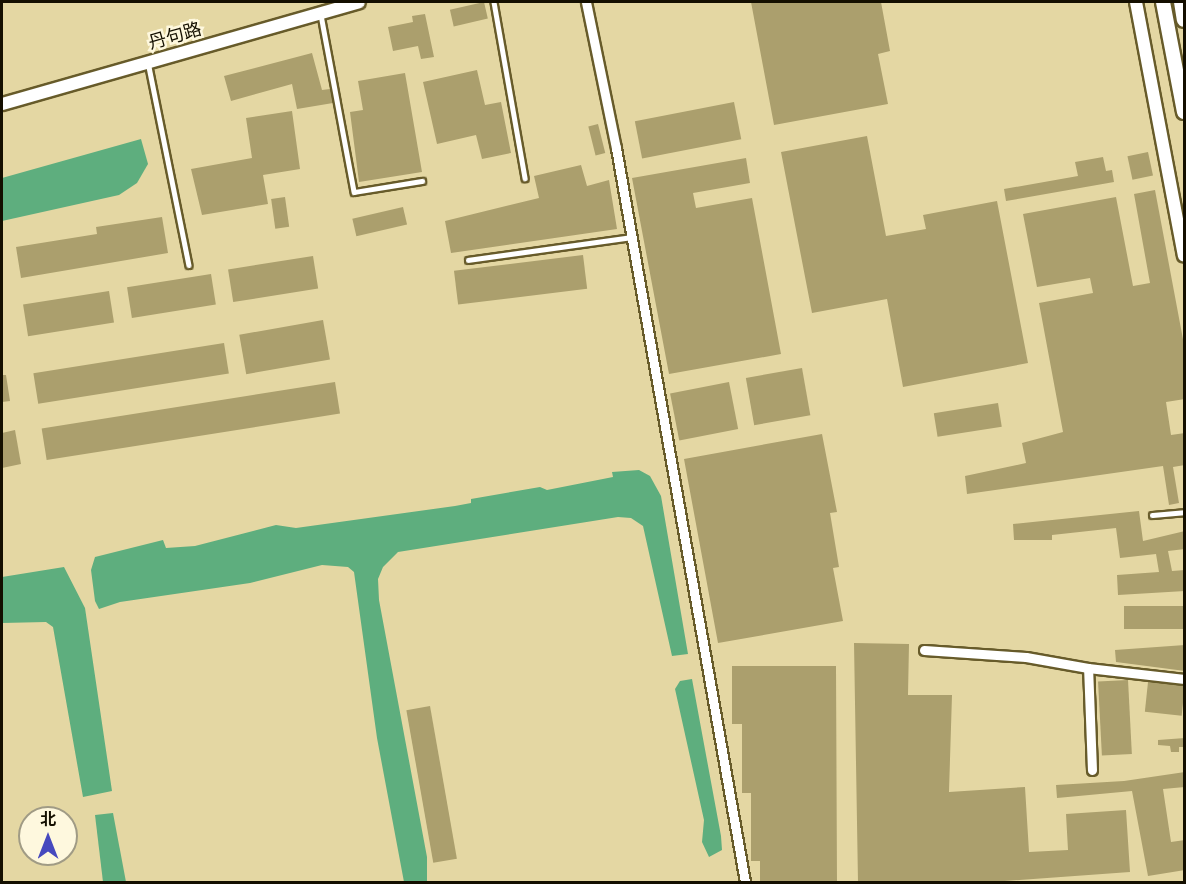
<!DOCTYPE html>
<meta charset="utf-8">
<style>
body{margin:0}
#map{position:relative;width:1186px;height:884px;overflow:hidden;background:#e4d7a3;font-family:"DM Sans","Noto Sans SC",sans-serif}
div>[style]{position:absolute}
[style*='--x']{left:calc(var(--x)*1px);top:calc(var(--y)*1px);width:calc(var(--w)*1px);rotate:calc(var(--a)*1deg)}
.water>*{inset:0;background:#5eae7e}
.building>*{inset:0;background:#ab9f6d;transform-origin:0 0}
.roads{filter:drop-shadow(2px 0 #675b2a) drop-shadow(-2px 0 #675b2a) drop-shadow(0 2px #675b2a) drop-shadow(0 -2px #675b2a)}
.lane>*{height:4.5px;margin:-2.25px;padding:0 2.25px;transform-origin:2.25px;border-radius:2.25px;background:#fff}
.street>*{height:9px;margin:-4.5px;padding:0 4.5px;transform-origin:4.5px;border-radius:4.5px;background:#fff}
.secondary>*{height:12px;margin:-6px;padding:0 6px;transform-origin:6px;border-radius:6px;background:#fff}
.primary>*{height:14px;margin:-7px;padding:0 7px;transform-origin:7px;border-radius:7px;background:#fff}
span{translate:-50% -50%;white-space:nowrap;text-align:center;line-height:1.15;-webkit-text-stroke:5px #fef8de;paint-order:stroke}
.street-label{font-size:18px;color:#140f00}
.frame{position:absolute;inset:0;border:3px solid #140f00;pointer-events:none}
.north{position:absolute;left:18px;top:806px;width:60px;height:60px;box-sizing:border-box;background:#fef8de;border:2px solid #a09b85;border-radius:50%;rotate:0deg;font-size:16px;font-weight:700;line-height:24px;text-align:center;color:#140f00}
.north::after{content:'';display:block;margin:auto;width:21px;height:27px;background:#4649be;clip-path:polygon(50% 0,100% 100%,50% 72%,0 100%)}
</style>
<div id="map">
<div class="water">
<div style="clip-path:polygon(141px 139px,148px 164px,137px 183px,119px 195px,2px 221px,2px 178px)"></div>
<div style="clip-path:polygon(639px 470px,650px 476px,661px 496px,688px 654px,672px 656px,643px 526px,631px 518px,618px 517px,398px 552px,383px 567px,378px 579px,379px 600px,427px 857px,427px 882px,404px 882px,377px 738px,354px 572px,348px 567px,322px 565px,250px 583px,120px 602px,99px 609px,95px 601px,91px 570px,95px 557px,163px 540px,166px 548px,195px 546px,276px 525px,296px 528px,455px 506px,471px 503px,471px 499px,540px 487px,547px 490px,613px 477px,612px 472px)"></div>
<div style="clip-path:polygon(64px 567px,85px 608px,112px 791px,83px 797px,53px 627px,46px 622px,2px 623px,2px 577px)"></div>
<div style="clip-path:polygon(692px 679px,721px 836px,722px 850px,709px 857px,702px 842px,704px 820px,675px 689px,680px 681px)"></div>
<div style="clip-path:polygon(113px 813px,126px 882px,103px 882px,95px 815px)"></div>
</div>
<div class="building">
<div style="left:484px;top:2px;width:17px;height:35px;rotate:77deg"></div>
<div style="clip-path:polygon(751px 2px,881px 2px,890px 51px,878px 54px,888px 104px,774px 125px)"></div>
<div style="clip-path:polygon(425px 14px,434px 57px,421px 59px,418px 46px,393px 51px,388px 27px,413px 22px,412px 16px)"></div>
<div style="clip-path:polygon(312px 53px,322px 90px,330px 89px,333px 103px,297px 109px,292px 84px,231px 101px,224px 76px)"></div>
<div style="clip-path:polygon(477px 70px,485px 105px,501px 102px,511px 153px,482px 159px,476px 135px,437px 144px,423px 82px)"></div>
<div style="clip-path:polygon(405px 73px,422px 172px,359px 182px,350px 112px,363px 110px,358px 81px)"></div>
<div style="left:734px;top:102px;width:38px;height:101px;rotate:79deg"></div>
<div style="clip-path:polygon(292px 111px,300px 169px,263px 175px,268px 204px,202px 215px,191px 169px,252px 158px,246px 118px)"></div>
<div style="left:598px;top:124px;width:30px;height:10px;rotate:76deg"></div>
<div style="clip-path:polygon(867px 136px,886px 236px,926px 229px,923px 215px,997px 201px,1028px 363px,903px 387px,887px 299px,812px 313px,781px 152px)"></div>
<div style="left:1148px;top:152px;width:24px;height:21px;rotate:78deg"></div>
<div style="clip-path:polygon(1103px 157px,1106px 171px,1112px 170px,1114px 182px,1006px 201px,1004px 189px,1078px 176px,1075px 162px)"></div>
<div style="clip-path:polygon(746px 158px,750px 183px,693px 193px,696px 208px,752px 198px,781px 354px,669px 374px,632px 178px)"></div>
<div style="clip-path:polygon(581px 165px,587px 186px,609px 180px,617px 229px,451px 253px,445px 221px,539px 198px,534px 176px)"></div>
<div style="clip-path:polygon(1155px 190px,1185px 350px,1185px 399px,1166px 402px,1171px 435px,1185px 433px,1185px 465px,1173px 467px,1179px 503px,1169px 505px,1163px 466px,967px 494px,965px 476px,1026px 463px,1022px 443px,1063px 432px,1039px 303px,1093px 293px,1090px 278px,1037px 287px,1023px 214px,1116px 197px,1133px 286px,1150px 283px,1134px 194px)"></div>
<div style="left:285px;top:197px;width:30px;height:14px;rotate:82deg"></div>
<div style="left:403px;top:207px;width:18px;height:52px;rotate:77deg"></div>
<div style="clip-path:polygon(162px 217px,168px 253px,21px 278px,16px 247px,97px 234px,96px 227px)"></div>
<div style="left:583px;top:255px;width:34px;height:130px;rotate:83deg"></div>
<div style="left:313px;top:256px;width:33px;height:86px;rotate:81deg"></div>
<div style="left:211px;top:274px;width:31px;height:85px;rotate:81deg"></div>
<div style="left:109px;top:291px;width:32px;height:87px;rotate:81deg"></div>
<div style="left:323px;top:320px;width:40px;height:85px;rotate:80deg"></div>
<div style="left:224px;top:343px;width:31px;height:193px;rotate:81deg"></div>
<div style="left:802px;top:368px;width:48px;height:57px;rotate:80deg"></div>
<div style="clip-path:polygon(2px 375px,6px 375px,10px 401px,2px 402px)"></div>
<div style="left:335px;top:382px;width:32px;height:297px;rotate:81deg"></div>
<div style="left:729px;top:382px;width:48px;height:60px;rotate:79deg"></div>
<div style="left:998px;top:403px;width:24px;height:65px;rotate:81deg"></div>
<div style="clip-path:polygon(15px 430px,21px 464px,2px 468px,2px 433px)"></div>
<div style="clip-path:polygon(822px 434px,837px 512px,830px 513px,839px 567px,833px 568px,843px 621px,718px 643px,684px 459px)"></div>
<div style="clip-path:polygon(1139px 511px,1143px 541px,1185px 531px,1185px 549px,1168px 551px,1172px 571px,1185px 570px,1185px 591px,1118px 595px,1117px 575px,1159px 572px,1156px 554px,1120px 558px,1116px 528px,1052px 535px,1052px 540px,1014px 540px,1013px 524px)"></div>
<div style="left:1185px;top:606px;width:23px;height:61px;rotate:90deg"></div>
<div style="clip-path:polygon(854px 643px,909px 644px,908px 695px,952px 695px,949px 792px,1025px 787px,1029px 852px,1068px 850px,1066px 814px,1126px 810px,1130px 872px,991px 882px,858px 882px)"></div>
<div style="clip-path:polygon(1185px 645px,1185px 671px,1116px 662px,1115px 650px)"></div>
<div style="clip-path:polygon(732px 666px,836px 666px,837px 882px,760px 882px,760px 861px,751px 861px,751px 793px,742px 793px,742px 724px,732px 724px)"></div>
<div style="left:1128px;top:680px;width:74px;height:30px;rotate:87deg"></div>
<div style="left:1148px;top:682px;width:37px;height:30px;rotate:6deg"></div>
<div style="left:430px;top:706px;width:155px;height:24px;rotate:80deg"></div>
<div style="clip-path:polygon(1185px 738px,1185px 747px,1179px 747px,1179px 752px,1171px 752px,1170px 746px,1158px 745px,1158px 740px)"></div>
<div style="clip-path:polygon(1185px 772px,1185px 787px,1163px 789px,1171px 842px,1185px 840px,1185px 870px,1148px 876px,1132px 791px,1057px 798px,1056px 785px,1124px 781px)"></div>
</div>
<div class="roads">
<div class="lane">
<div style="--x:494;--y:2;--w:179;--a:80"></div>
<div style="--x:321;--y:15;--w:180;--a:79.4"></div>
<div style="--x:354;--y:192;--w:69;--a:-9.2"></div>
<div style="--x:148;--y:62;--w:207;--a:78.6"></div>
<div style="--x:468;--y:260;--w:165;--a:-8"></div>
<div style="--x:1152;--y:515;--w:32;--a:-5"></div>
</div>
<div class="street">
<div style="--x:586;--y:2;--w:149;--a:78.4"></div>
<div style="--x:616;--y:148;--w:745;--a:80.03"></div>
<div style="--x:924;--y:650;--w:102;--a:3.9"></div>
<div style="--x:1026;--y:657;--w:63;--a:10.1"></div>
<div style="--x:1092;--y:770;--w:102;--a:-92.2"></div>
<div style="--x:1088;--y:668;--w:97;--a:6.5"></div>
</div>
<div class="secondary">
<div style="--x:1136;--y:2;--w:258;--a:79.3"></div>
<div style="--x:2;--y:104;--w:371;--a:-15.9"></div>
</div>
<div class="primary">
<div style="--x:1163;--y:2;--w:112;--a:79.2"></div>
<div style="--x:1181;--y:2;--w:18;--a:81"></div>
</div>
</div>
<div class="street-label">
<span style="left:175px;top:36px;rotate:-16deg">丹句路</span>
</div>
<div class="frame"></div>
<div class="north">北</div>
</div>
